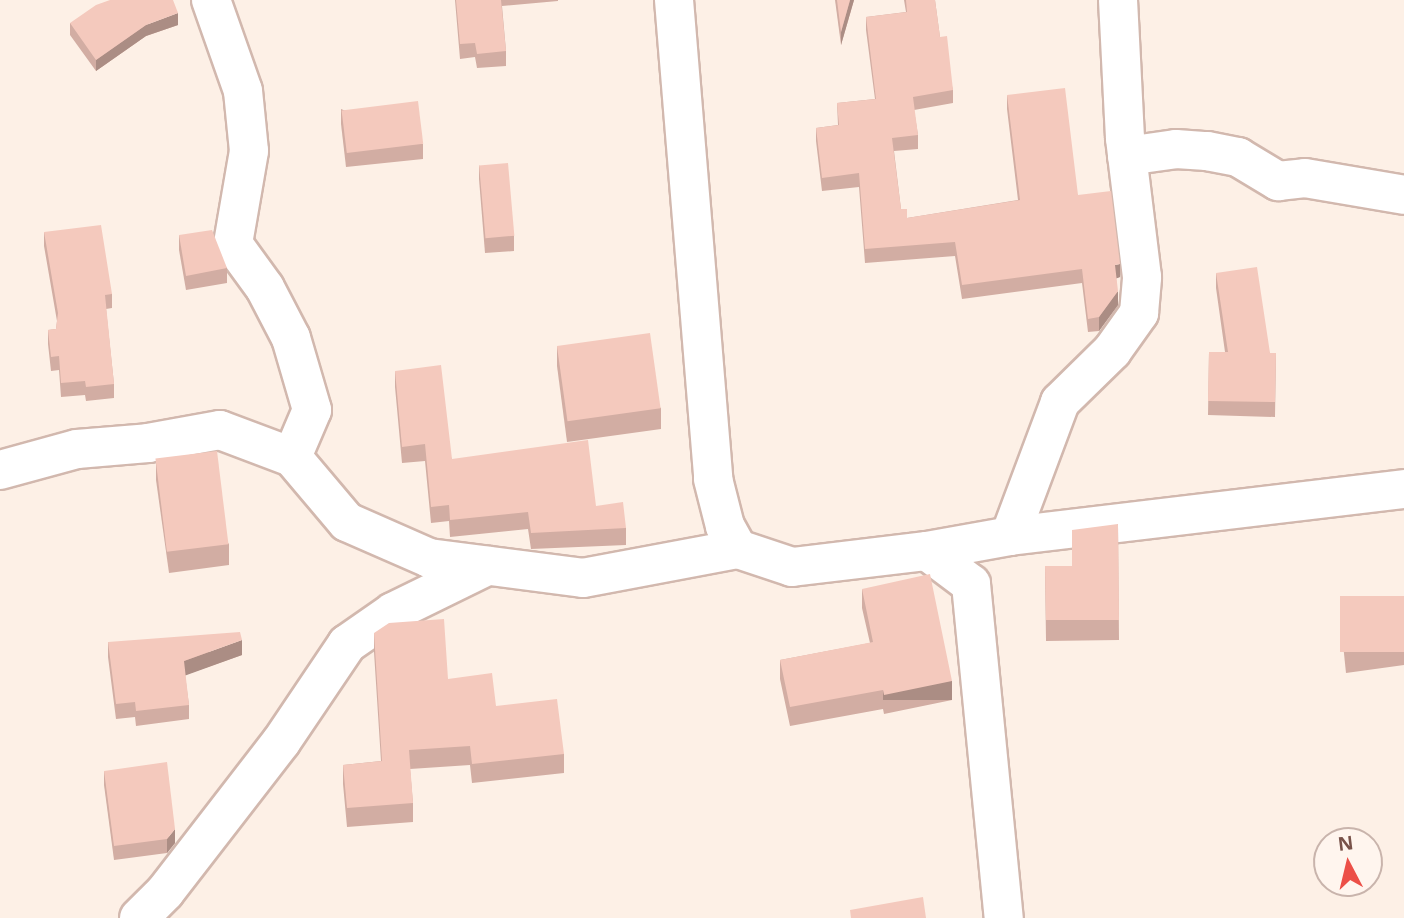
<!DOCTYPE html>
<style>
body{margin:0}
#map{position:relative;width:1404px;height:918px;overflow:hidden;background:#fdf0e6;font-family:"Noto Sans",sans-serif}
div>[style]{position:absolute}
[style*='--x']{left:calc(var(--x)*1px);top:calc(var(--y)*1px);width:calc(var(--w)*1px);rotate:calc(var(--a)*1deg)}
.roads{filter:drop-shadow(2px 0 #d2b8ae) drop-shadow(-2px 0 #d2b8ae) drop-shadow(0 2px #d2b8ae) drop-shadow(0 -2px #d2b8ae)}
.minor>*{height:38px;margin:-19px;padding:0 19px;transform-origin:19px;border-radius:19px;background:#fff}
.wall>*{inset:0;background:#d2ada3}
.shaded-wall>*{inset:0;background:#ab8d84;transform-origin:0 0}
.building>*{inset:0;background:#f4c9bd;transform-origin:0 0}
span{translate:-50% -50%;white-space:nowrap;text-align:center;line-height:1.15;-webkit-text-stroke:5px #fff5ee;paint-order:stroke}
.north{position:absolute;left:1313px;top:827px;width:70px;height:70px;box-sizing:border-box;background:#fff5ee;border:2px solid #c9b4ac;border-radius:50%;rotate:353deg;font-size:19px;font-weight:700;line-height:28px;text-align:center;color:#785249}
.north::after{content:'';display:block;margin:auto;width:24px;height:32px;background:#ec4f47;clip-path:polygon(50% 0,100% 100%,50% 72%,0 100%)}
</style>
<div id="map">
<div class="roads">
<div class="minor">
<div style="--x:211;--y:0;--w:96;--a:70.6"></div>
<div style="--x:243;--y:91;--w:60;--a:84.3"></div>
<div style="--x:249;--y:151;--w:94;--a:99.8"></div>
<div style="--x:233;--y:244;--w:54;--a:54"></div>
<div style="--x:265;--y:288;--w:56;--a:62.5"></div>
<div style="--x:291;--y:338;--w:75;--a:73.7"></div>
<div style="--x:312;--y:410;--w:51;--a:113.1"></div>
<div style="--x:674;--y:0;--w:481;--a:85.3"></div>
<div style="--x:713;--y:479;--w:49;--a:75.7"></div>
<div style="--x:725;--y:526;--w:26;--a:61"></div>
<div style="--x:738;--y:549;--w:57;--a:18.4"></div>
<div style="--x:792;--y:567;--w:136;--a:-6.8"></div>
<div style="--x:927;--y:551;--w:55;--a:36.9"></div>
<div style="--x:971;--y:584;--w:336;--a:84.4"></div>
<div style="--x:1127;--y:156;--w:49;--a:-8.1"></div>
<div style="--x:1176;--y:149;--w:31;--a:4"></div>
<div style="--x:1207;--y:151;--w:32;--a:11"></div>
<div style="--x:1238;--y:157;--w:47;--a:31"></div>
<div style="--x:1278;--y:181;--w:27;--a:-6"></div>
<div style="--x:1305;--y:178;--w:100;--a:9.7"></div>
<div style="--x:0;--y:470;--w:80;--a:-15.3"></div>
<div style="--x:77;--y:449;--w:71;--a:-4.8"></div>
<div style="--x:148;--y:443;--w:73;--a:-10.2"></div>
<div style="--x:220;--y:430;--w:77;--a:20.6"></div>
<div style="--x:292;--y:457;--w:85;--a:49.8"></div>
<div style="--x:347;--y:522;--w:90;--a:23.7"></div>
<div style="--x:429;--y:558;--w:155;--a:7.4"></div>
<div style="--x:583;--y:578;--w:158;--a:-10.6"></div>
<div style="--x:1010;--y:536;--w:143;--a:-69.5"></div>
<div style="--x:1060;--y:402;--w:73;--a:-44.4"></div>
<div style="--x:1112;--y:351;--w:47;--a:-54.6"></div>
<div style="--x:1139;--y:313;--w:36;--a:-85"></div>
<div style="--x:1142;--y:277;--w:140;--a:-97"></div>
<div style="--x:1125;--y:138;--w:138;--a:-92.9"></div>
<div style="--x:927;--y:551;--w:84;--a:-10.2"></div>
<div style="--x:1010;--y:536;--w:397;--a:-6.8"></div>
<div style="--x:139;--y:918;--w:37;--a:-45"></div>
<div style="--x:165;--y:892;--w:190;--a:-52.3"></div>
<div style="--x:281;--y:742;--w:118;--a:-56"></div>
<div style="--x:347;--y:644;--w:56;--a:-34.8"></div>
<div style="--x:393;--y:612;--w:105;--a:-26.1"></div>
</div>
</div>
<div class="wall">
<div style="clip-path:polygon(455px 0,558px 0,558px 1px,502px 6px,506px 51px,506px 66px,477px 68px,475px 57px,460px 59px)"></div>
<div style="clip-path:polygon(835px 0,854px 0,841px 45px)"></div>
<div style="clip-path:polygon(904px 0,935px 0,940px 37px,953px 90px,953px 103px,914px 110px,918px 135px,918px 149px,894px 151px,901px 209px,907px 218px,1018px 200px,1007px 109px,1007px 95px,1078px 195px,1120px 277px,1116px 278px,1118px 305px,1099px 331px,1088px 332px,1082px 283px,962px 299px,955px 256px,865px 263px,859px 187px,822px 191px,816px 141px,816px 128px,838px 125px,837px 103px,875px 99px,866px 30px,866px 17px,906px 12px)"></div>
<div style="clip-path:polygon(70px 23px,178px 25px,146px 36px,96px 71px,70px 35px)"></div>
<div style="clip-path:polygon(341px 109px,423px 144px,423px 159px,346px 167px,341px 124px)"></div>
<div style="clip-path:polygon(479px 165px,514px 236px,514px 251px,485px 253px,479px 179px)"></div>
<div style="clip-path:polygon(44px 232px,112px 294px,112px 308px,106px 309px,114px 384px,114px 398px,86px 401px,85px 395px,61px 397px,59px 370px,51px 371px,48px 344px,48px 330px,56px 329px,57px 321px,44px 246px)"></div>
<div style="clip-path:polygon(179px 235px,227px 268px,227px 283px,186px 290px,179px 250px)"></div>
<div style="clip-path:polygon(1216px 273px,1270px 353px,1276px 353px,1275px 417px,1208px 415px,1209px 352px,1225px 352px,1216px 288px)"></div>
<div style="clip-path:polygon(557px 346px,661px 408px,661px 429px,567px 442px,557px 366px)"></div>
<div style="clip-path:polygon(395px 371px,452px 459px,596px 506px,626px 528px,626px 545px,531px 549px,528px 529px,450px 537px,449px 521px,431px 523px,425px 461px,402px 463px,395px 387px)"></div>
<div style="clip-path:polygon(156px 459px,229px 544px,229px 565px,169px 573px,156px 480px)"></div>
<div style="clip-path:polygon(1118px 524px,1119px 640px,1046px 641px,1045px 566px,1072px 566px)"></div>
<div style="clip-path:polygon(862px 589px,952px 700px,884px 714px,883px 709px,790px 726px,780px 679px,780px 660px,870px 643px,862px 608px)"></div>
<div style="clip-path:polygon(1404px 596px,1404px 665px,1346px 673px,1340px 615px,1340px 603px)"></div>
<div style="clip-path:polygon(374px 633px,448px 679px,496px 706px,564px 754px,564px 773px,472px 783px,470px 765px,410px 769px,413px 803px,413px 822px,347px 827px,343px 784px,343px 765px,381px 761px,374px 652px)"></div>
<div style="clip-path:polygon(108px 642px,242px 655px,185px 675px,189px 705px,189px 719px,136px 726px,135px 717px,116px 719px,108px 657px)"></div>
<div style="clip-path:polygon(104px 771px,175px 843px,167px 853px,114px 860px,104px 785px)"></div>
</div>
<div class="shaded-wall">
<div style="clip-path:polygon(850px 0,854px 0,841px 45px,841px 32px)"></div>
<div style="clip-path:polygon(178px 13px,178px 25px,146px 36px,96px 71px,96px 60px,146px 25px)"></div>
<div style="clip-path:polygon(1120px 264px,1120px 277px,1115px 279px,1115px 265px)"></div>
<div style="clip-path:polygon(1118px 291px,1118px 305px,1099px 331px,1099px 317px)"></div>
<div style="clip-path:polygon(242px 640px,242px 655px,184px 676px,184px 661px)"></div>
<div style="left:952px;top:681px;width:19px;height:69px;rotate:90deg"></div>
<div style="clip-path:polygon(175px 829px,175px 843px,167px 853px,167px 839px)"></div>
</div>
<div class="building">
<div style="clip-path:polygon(110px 0,173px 0,178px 13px,146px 25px,96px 60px,70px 23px,96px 5px)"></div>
<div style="clip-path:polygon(456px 0,501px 0,506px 51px,477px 54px,475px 43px,460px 44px)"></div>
<div style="clip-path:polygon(837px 0,850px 0,841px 32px)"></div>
<div style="clip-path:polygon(906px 0,935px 0,940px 37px,947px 36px,953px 90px,913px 97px,918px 135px,892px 138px,901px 209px,907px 209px,907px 218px,1020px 200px,1007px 95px,1065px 88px,1078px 195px,1111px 191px,1120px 264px,1115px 265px,1118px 291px,1099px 317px,1088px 319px,1082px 269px,962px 285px,955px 242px,865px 249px,859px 173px,822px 178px,816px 128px,839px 125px,837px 103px,876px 99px,866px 17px,907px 12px)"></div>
<div style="left:418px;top:101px;width:43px;height:77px;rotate:83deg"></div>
<div style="left:508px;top:163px;width:73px;height:29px;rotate:85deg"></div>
<div style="clip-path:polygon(101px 225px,112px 294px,105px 295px,114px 384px,86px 387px,85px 381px,61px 383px,59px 356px,51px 357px,48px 330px,56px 329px,58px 313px,44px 232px)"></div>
<div style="clip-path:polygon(212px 230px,227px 268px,186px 276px,179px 235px)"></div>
<div style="clip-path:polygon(1257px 267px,1270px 353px,1276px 353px,1275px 402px,1208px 401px,1209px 352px,1228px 352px,1216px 273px)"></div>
<div style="left:650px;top:333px;width:76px;height:94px;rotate:82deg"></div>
<div style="clip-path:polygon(441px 365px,452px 459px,588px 440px,596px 506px,623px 502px,626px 528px,531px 533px,528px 512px,450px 520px,449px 505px,431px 507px,425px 444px,402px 447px,395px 371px)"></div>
<div style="left:217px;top:451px;width:94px;height:62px;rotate:83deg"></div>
<div style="clip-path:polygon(1118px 524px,1119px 620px,1046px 620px,1045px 566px,1072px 566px,1072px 530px)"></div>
<div style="clip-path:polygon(930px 574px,952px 681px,884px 695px,883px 690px,790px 707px,780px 660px,873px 642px,862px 589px)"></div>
<div style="left:1404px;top:596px;width:56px;height:64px;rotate:90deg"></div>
<div style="clip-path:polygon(444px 619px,448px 679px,492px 673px,496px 706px,557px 699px,564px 754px,472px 764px,470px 746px,409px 750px,413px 803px,347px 808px,343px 765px,382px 761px,374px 633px,389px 623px)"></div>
<div style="clip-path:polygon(240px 632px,242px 640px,184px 661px,189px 705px,136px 711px,135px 702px,116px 704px,108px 642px)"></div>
<div style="clip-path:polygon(167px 762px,175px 829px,167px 839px,114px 846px,104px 771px)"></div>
<div style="clip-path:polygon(923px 897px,926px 918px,851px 918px,850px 910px)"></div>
</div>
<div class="north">N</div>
</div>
